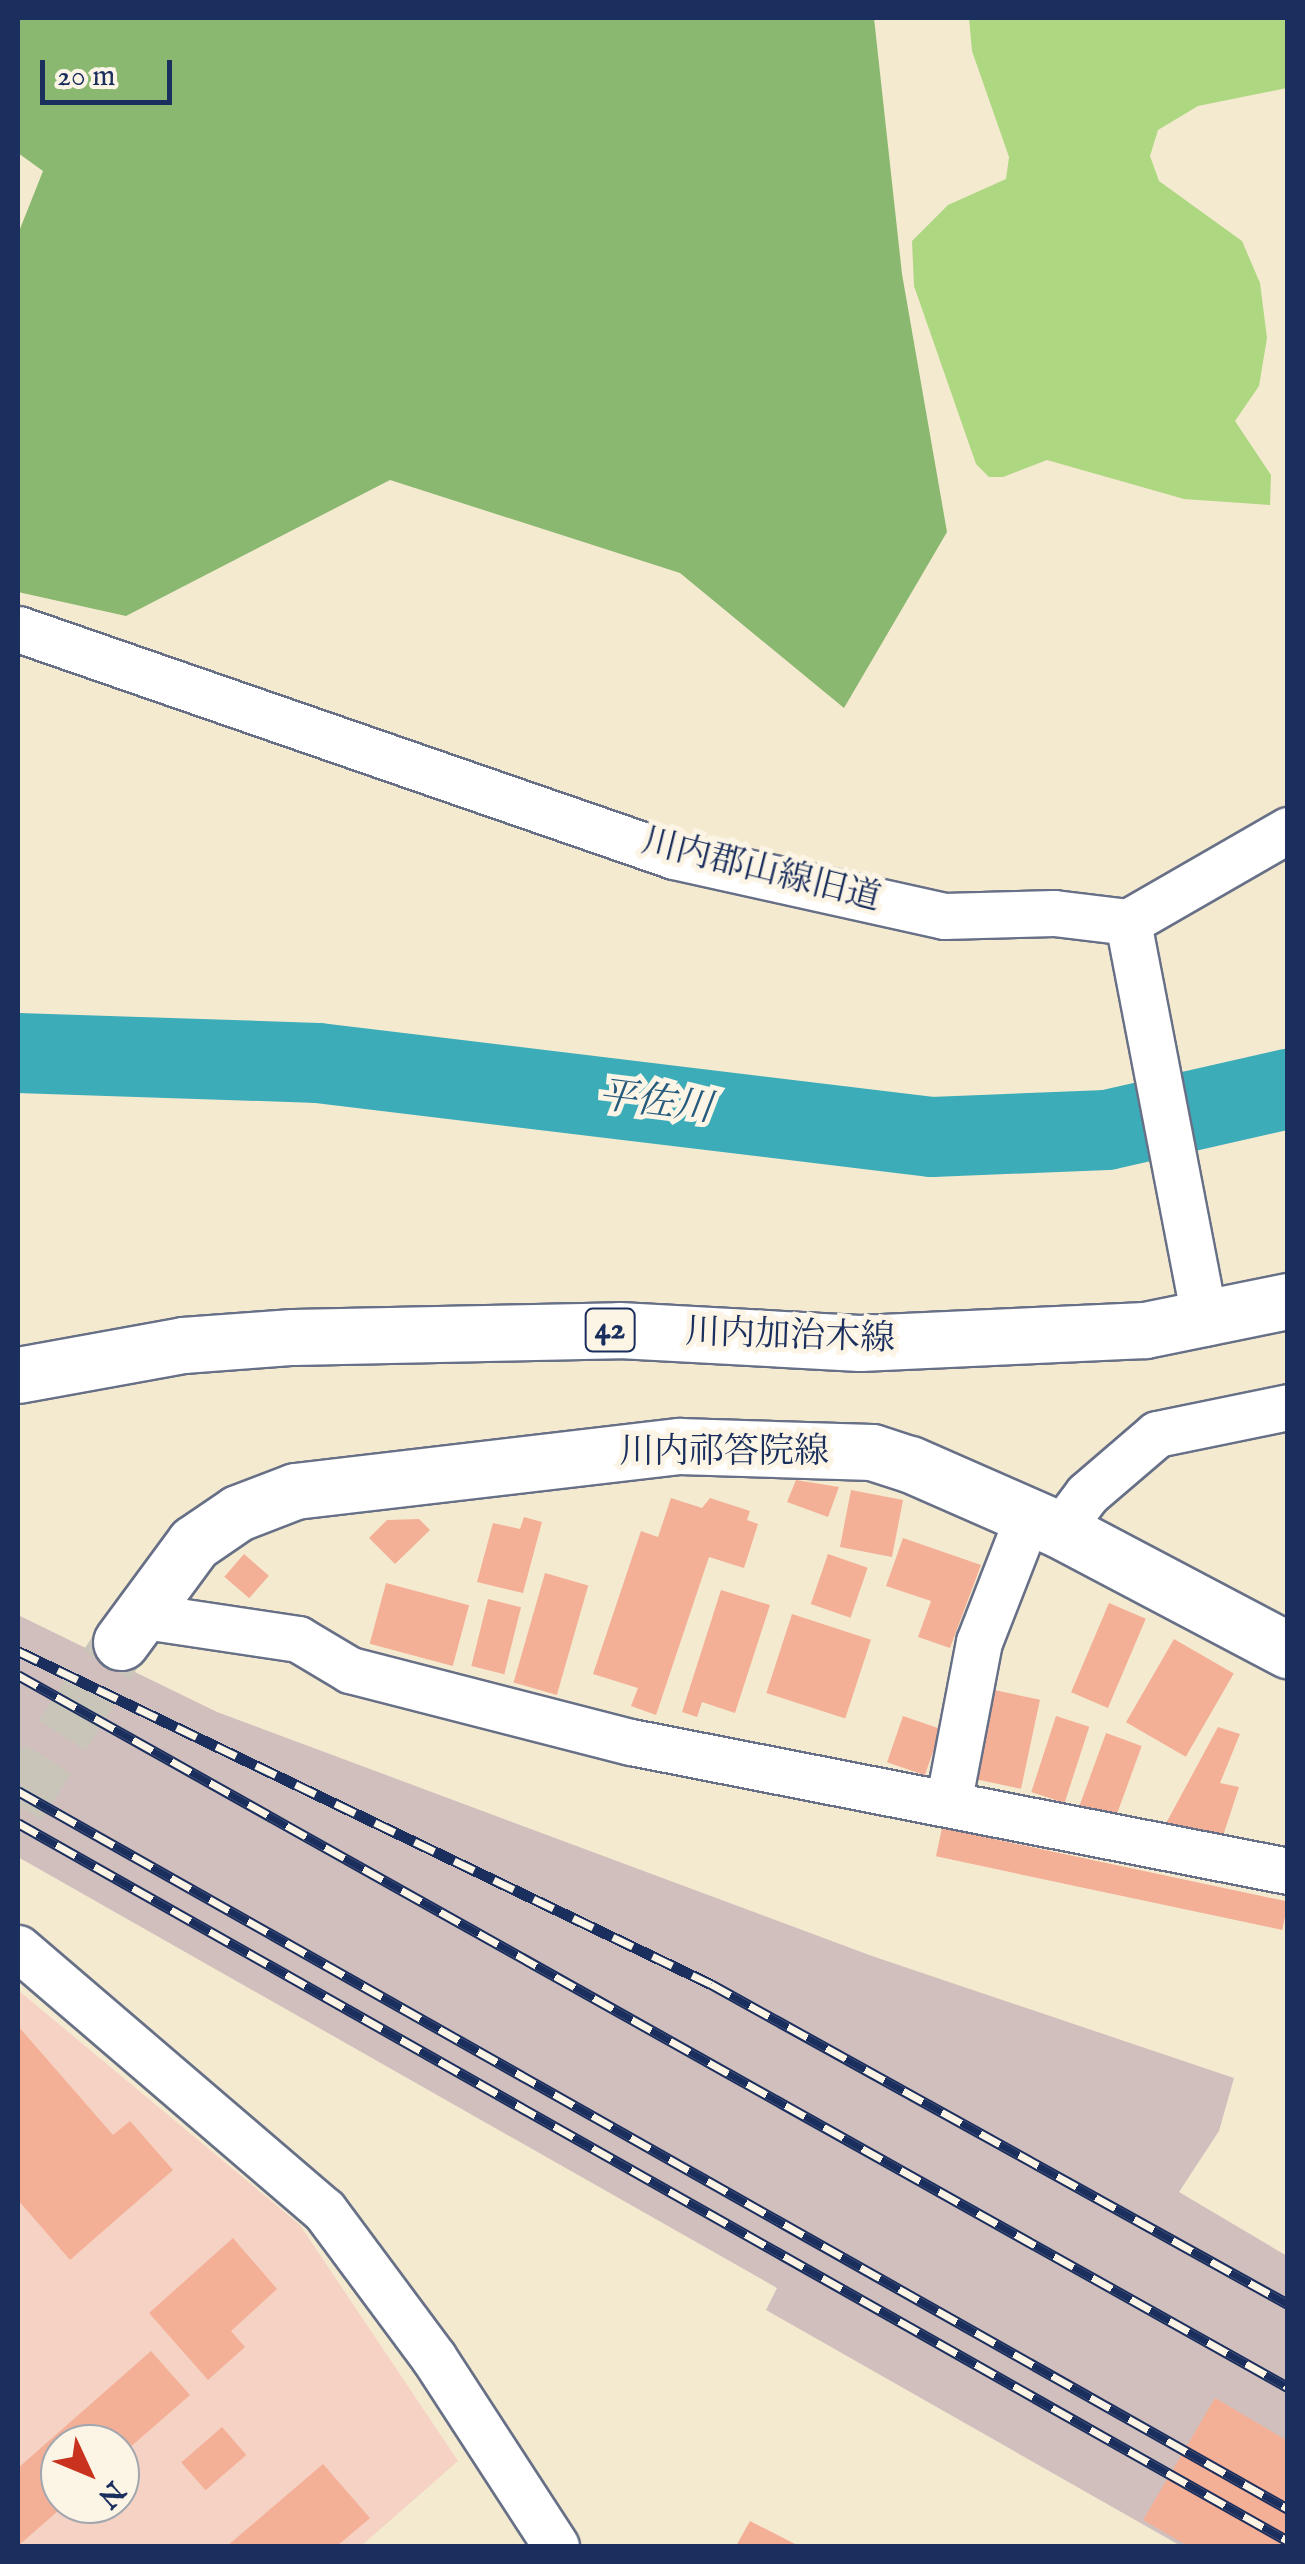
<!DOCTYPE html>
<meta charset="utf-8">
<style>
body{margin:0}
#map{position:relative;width:1305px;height:2564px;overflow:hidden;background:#f4ead0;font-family:"IM FELL English","Noto Serif JP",serif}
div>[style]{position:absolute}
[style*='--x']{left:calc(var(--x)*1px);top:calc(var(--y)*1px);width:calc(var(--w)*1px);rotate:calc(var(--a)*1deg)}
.built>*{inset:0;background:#f6d2c4}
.industrial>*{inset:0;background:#d1bfbe}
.green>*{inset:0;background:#aed782}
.forest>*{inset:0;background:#8ab870}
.river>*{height:80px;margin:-40px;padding:0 40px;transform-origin:40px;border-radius:40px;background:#3dacb9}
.building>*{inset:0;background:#f3b097;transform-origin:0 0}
.secondary-tunnel>*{height:55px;margin-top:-27.5px;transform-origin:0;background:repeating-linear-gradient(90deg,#c9c5b9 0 55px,transparent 0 83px)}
.roads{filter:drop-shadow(2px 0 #677086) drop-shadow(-2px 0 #677086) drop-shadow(0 2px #677086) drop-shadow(0 -2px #677086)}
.minor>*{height:45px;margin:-22.5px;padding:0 22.5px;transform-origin:22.5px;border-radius:22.5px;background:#fff}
.secondary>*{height:55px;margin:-27.5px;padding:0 27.5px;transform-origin:27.5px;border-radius:27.5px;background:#fff}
.primary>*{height:55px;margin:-27.5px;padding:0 27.5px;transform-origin:27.5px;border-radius:27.5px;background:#fff}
.rail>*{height:11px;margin-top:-5.5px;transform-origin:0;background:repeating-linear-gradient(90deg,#fcf5e5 0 22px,#1b2f5e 0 44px);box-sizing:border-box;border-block:2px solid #1b2f5e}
span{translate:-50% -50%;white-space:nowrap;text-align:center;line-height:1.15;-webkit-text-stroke:10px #fcf5e5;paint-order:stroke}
.shield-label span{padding:2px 8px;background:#fcf5e5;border:2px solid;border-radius:8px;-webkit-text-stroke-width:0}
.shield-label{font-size:32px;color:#1b2f5e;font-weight:700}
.street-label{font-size:35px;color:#1b2f5e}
.water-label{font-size:38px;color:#275b7e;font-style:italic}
.frame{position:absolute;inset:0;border:20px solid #1b2f5e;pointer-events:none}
.north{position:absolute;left:40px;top:2424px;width:100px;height:100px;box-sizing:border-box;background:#fcf5e5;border:2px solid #a2a6af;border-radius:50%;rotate:134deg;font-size:28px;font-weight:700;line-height:40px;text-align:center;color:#1b2f5e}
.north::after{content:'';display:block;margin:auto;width:35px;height:45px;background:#c8321e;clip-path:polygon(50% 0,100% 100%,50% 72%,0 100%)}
.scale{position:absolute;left:40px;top:60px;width:132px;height:45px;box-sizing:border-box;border:5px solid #1b2f5e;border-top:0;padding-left:12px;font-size:30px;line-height:35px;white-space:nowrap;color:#1b2f5e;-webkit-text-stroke:8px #fcf5e5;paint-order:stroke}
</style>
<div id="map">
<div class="built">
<div style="clip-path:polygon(evenodd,18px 1990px,300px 2225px,458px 2461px,361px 2546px,18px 2546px,18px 1990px,60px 2444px,120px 2444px,120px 2504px,60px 2504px,60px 2444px)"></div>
</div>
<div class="industrial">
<div style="clip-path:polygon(18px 1615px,217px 1712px,872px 1956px,1234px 2078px,1219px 2131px,1179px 2192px,1287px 2256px,1287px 2546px,1181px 2546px,766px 2310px,777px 2288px,18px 1857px)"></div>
</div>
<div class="green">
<div style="clip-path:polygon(969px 18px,1287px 18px,1287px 88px,1198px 106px,1158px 130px,1150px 156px,1159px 181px,1242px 241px,1260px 283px,1267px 338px,1259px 386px,1235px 421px,1271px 475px,1270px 505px,1184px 499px,1047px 460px,1003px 477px,989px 477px,976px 464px,914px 286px,912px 241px,948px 205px,1006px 179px,1009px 157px,972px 51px)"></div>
</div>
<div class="forest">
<div style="clip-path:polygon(18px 18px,874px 18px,902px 274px,947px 532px,844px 708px,680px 573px,390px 480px,126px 616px,18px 592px,18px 234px,43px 171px,18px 153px)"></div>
</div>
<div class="river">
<div style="--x:18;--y:1053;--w:300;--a:1.9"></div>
<div style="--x:318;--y:1063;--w:618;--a:6.87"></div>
<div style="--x:932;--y:1137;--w:175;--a:-2.3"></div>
<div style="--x:1107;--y:1130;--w:186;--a:-12.8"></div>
</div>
<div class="building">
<div style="clip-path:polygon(796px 1480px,839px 1487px,828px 1517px,787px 1502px)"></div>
<div style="left:851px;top:1490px;width:53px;height:58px;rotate:11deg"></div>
<div style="clip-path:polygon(671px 1498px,702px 1508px,710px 1498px,750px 1511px,747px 1520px,758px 1524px,744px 1568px,709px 1557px,656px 1715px,631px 1706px,638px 1688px,593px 1674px,641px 1531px,658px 1537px)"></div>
<div style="clip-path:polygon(524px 1517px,542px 1522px,523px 1593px,477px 1582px,493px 1523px,520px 1529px)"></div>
<div style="clip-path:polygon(419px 1519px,430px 1530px,395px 1564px,369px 1538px,387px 1520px)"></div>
<div style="clip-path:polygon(903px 1538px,981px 1565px,950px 1648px,918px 1637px,931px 1601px,886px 1586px)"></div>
<div style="left:244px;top:1554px;width:33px;height:30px;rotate:41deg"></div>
<div style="left:828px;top:1554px;width:42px;height:53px;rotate:19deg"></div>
<div style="left:545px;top:1573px;width:45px;height:114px;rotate:16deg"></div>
<div style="left:386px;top:1583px;width:86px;height:63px;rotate:15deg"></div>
<div style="clip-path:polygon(721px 1590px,770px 1605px,735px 1713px,702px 1702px,697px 1717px,682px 1712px)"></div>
<div style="left:488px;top:1599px;width:34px;height:69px;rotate:14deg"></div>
<div style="left:1109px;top:1603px;width:40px;height:97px;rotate:23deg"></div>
<div style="left:792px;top:1614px;width:83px;height:83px;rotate:18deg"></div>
<div style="left:1174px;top:1639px;width:69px;height:96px;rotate:30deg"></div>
<div style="left:994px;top:1690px;width:47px;height:91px;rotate:12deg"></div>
<div style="left:903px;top:1716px;width:40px;height:49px;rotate:19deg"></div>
<div style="left:1056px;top:1716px;width:35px;height:80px;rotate:18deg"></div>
<div style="clip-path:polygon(1218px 1727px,1240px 1734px,1220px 1783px,1239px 1787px,1222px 1839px,1164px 1827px)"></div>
<div style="left:1106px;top:1733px;width:38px;height:82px;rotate:20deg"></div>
<div style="left:942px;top:1828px;width:354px;height:29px;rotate:12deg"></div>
<div style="clip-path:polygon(18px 2026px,113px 2135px,130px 2121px,173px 2170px,70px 2260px,18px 2200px)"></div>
<div style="clip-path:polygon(233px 2238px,277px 2289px,231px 2331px,245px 2347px,208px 2380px,149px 2313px)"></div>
<div style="clip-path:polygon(151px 2351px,190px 2395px,120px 2456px,120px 2444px,60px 2444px,60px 2504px,66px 2504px,18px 2546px,18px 2468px)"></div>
<div style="clip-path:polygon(1215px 2398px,1288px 2441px,1288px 2546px,1188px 2546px,1143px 2520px)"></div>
<div style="left:222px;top:2427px;width:37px;height:54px;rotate:49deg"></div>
<div style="clip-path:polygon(323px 2464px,370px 2518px,337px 2546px,227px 2546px)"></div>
<div style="clip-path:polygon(750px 2521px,799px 2546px,736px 2546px)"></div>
</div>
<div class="secondary-tunnel">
<div style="--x:18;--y:1805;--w:193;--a:-57.7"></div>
</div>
<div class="roads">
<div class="minor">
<div style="--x:18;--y:629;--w:694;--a:19.09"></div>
<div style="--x:674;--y:856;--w:277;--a:12.5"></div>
<div style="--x:944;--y:916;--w:110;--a:-1.6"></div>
<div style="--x:1054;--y:913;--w:75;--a:6.9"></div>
<div style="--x:1128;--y:922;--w:408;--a:79.1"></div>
<div style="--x:1128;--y:922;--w:185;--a:-29.9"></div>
<div style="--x:1060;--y:1530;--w:45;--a:-53.1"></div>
<div style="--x:1087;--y:1494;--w:92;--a:-40.6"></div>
<div style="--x:1157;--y:1434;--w:134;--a:-11.6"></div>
<div style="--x:138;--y:1615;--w:162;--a:8.5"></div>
<div style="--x:298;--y:1639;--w:61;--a:30.8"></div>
<div style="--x:350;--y:1670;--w:290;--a:14.4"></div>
<div style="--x:631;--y:1742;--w:670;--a:11.11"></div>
<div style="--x:948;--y:1804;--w:165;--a:-79.2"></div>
<div style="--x:979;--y:1642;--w:135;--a:-68.7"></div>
<div style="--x:18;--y:1948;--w:403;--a:40.6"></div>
<div style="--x:324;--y:2210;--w:184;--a:53.4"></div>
<div style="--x:434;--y:2358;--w:224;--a:57"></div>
</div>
<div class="secondary">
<div style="--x:121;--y:1642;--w:123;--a:-53.6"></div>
<div style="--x:194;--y:1543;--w:53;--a:-34.3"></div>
<div style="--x:238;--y:1513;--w:61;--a:-21.1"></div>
<div style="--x:295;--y:1491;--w:387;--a:-6.7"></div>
<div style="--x:679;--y:1446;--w:193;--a:1.8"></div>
<div style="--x:872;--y:1452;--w:40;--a:18"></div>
<div style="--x:910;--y:1464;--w:164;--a:23.7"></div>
<div style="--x:1060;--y:1530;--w:258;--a:27.8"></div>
</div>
<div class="primary">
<div style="--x:18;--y:1375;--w:168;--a:-10.3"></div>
<div style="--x:183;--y:1345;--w:110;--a:-4.2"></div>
<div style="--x:293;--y:1337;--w:326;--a:-1.2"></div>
<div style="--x:619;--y:1330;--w:241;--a:3.1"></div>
<div style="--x:860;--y:1343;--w:285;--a:-2.6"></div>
<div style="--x:1145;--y:1330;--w:146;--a:-11.5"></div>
</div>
</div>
<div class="rail">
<div style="--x:18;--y:1651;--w:769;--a:25.67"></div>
<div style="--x:711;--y:1984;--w:660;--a:29.01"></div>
<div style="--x:18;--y:1675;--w:1456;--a:29.28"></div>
<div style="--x:18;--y:1791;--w:1459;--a:29.48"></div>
<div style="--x:18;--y:1823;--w:1459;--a:29.48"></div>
</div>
<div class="shield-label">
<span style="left:610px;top:1330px">42</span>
</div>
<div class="street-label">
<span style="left:761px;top:871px;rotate:14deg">川内郡山線旧道</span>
<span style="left:790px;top:1337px;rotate:2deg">川内加治木線</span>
<span style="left:724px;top:1453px">川内祁答院線</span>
</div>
<div class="water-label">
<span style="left:655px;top:1104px;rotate:7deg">平佐川</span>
</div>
<div class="frame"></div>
<div class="north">N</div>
<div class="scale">20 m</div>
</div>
